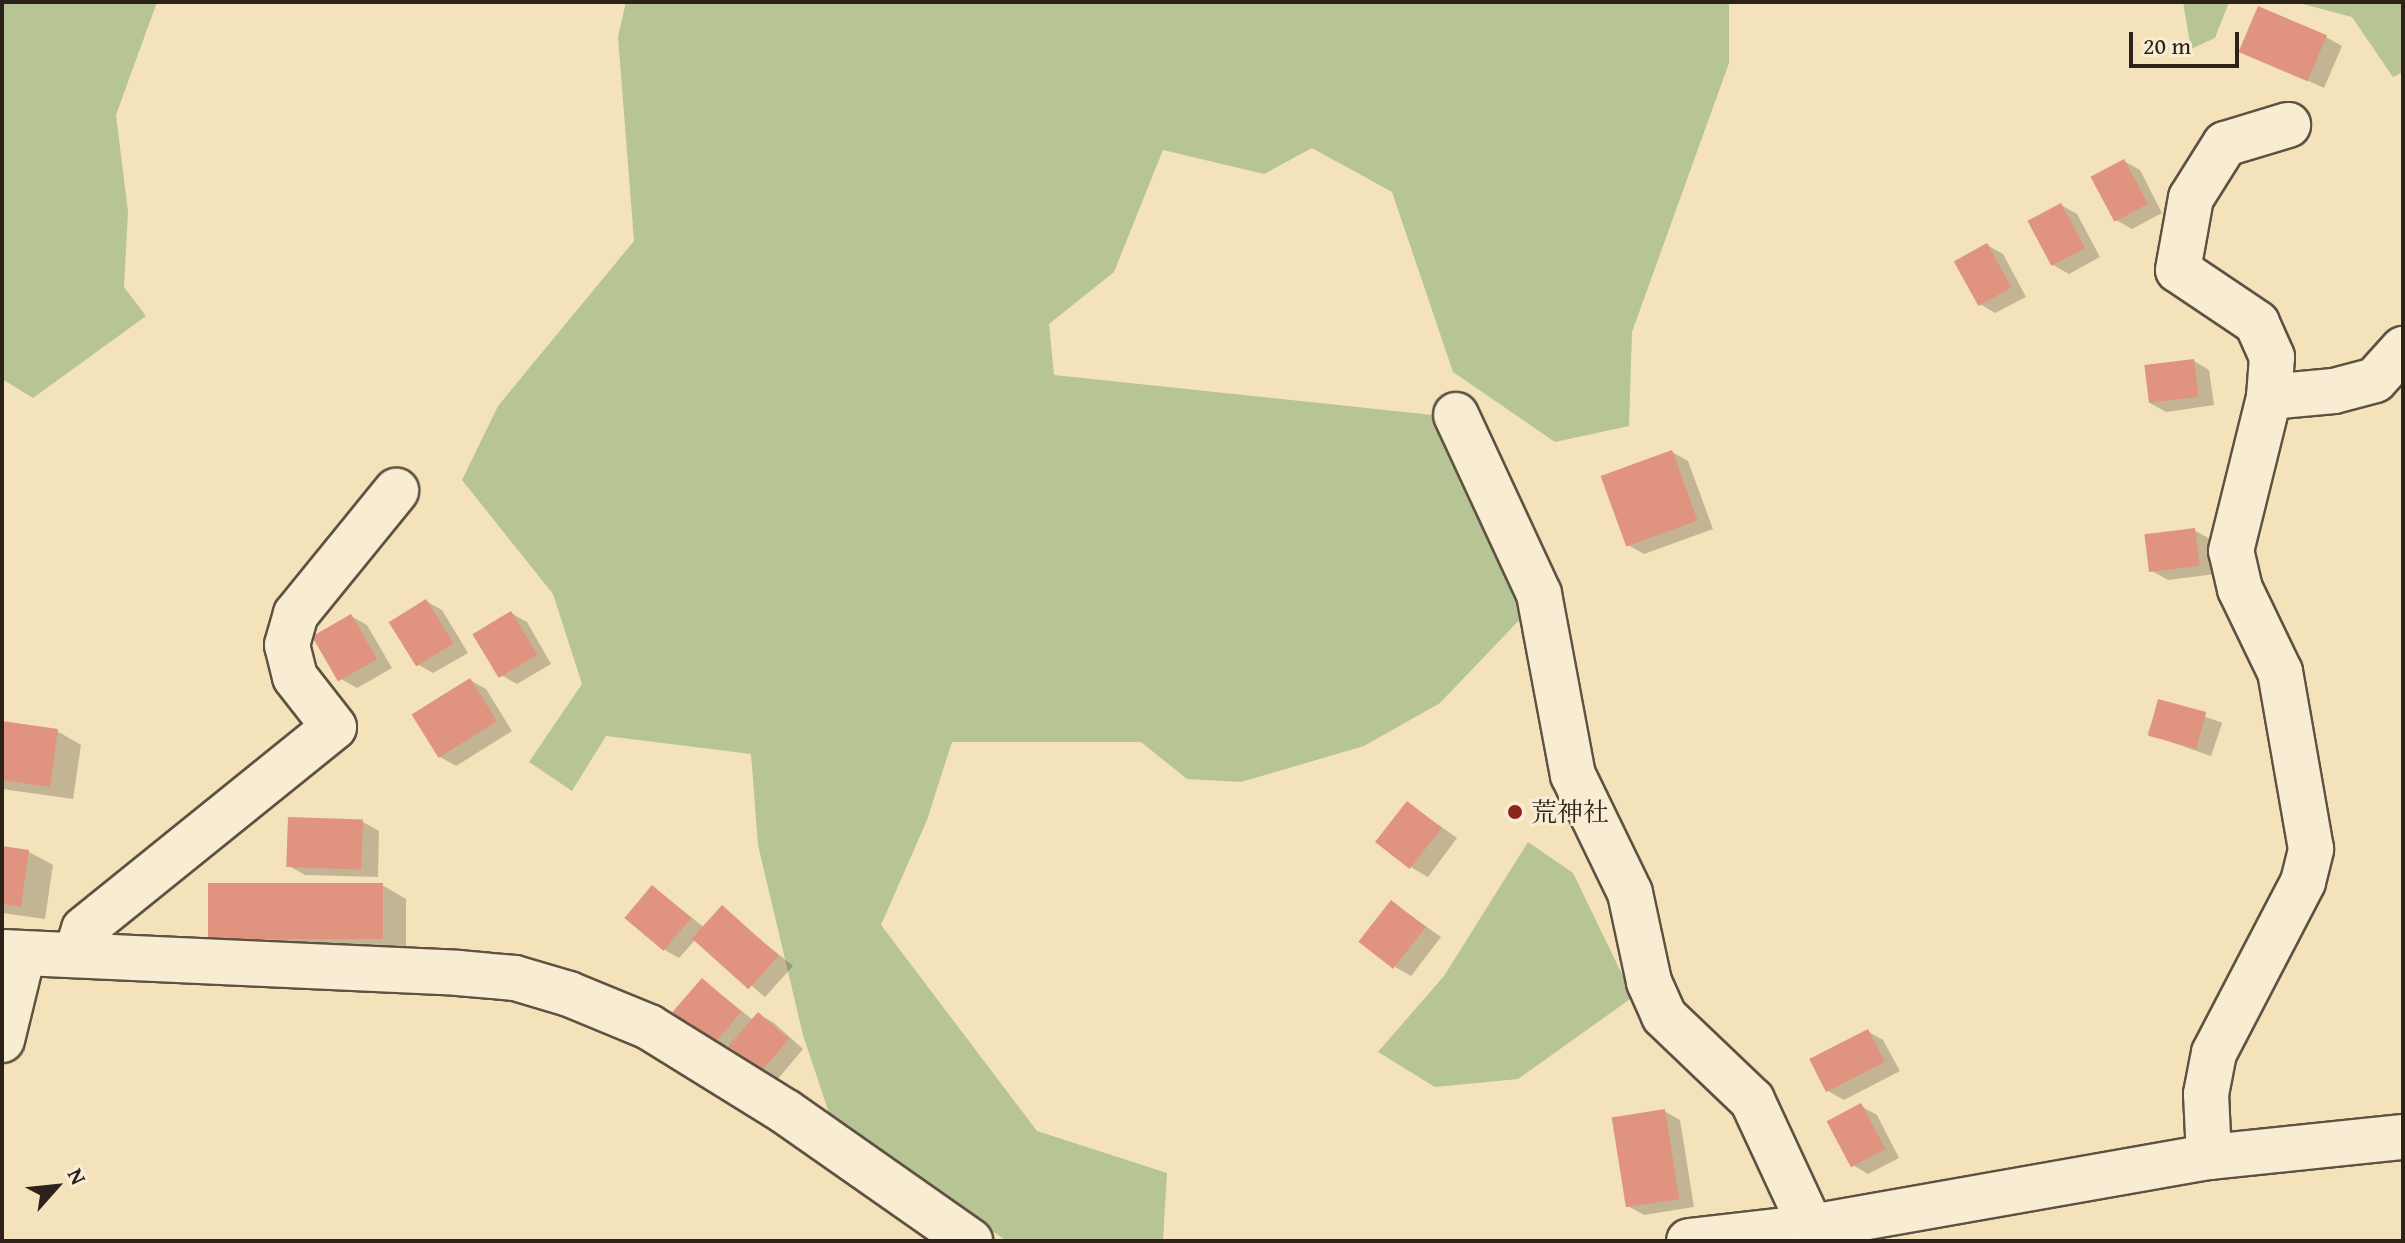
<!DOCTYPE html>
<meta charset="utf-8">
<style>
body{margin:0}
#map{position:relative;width:2405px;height:1243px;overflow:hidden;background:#f4e3ba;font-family:"Gentium Book Plus","Noto Serif JP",serif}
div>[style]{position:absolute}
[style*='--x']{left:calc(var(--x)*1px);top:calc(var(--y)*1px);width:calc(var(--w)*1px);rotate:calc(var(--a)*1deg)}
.green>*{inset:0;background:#b7c493}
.shadow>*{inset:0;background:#0003;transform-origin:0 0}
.building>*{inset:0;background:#e0937f;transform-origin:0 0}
.roads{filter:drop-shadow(2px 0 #5f5243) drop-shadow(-2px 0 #5f5243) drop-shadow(0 2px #5f5243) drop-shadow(0 -2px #5f5243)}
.minor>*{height:44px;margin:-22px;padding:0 22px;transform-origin:22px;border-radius:22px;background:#f8edd2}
.dots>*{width:22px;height:22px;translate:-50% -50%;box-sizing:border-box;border:4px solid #f8edd2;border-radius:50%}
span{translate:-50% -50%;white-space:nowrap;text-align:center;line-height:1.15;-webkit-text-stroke:6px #f8edd2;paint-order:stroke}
.poi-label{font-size:26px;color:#2d221b}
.left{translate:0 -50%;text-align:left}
.frame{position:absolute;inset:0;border:4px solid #2d221b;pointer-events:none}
.north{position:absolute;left:16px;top:1147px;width:80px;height:80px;-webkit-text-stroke:6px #f8edd2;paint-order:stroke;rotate:63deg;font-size:22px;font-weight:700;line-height:32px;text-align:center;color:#2d221b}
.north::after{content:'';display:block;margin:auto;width:28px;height:36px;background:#2d221b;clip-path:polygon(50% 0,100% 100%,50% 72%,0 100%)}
.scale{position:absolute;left:2129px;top:32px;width:110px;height:36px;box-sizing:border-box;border:4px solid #2d221b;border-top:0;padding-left:10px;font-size:24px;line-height:28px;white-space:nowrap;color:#2d221b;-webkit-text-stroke:6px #f8edd2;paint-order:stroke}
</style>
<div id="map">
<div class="green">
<div style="clip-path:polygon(2px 2px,157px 2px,116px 115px,128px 212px,124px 287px,146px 316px,33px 398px,2px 379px)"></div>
<div style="clip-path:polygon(626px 2px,1729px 2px,1729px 63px,1632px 332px,1629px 426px,1555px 442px,1453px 372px,1392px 192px,1312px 148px,1264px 174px,1163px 150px,1114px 272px,1049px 324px,1054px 375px,1432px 415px,1526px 613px,1440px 703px,1364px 746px,1241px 782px,1187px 779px,1141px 742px,952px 742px,927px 820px,881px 925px,1037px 1131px,1167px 1173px,1163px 1241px,1004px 1239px,832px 1122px,803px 1035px,758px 845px,751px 754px,606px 736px,572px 791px,529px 762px,582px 684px,553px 594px,462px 480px,498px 406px,634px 241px,618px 37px)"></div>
<div style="clip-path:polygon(2183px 2px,2229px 2px,2215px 38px,2191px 49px)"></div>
<div style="clip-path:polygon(2295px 2px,2403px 2px,2403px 72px,2393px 77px,2352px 17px)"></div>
<div style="clip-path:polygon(1528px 842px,1573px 873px,1633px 997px,1518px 1079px,1435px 1087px,1378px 1052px,1444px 976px)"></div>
</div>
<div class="shadow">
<div style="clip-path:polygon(2326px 37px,2342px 46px,2324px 88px,2242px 51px)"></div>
<div style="clip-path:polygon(2124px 161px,2140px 170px,2162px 213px,2132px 229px,2116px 220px)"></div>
<div style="clip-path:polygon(2061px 205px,2077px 214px,2100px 257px,2069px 274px,2053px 265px)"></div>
<div style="clip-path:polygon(1987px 245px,2003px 254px,2026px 297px,1995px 313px,1980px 304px)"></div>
<div style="clip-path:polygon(2194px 361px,2209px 370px,2214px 405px,2166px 412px,2150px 403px)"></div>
<div style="clip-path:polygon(1672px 452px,1688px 461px,1713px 529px,1644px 554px,1628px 545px)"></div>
<div style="clip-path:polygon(2194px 530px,2210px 539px,2215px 574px,2168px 580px,2152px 571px)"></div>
<div style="clip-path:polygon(426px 601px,442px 610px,468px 653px,433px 673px,417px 664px)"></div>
<div style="clip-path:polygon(511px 613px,527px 622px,551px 664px,517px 684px,501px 675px)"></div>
<div style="clip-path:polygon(351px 616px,367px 625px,392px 668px,357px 688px,341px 679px)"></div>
<div style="clip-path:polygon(470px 680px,486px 689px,512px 731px,456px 766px,440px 757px)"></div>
<div style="left:2159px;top:701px;width:67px;height:35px;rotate:19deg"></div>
<div style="clip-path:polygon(2px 723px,57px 731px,81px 745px,73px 799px,2px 789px)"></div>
<div style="clip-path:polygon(1408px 803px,1457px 838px,1428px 877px,1412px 868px)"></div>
<div style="clip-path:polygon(363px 822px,379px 831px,378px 877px,305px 875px,289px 866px)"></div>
<div style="clip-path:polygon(2px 848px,29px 852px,53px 865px,45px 919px,2px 913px)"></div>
<div style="clip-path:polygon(382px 885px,406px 899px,406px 952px,234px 951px,210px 937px)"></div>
<div style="clip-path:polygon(653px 887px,705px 928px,722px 908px,793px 966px,765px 997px,696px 939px,679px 958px,663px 949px)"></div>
<div style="clip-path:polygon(1392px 902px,1441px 937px,1411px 976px,1395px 967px)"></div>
<div style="clip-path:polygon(703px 980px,753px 1020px,758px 1014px,774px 1023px,803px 1049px,777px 1080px,733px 1047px,729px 1051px,713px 1042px)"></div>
<div style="clip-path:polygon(1867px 1031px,1883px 1040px,1900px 1071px,1844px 1100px,1828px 1091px)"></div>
<div style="clip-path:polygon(1861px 1106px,1877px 1115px,1899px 1158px,1868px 1174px,1853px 1165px)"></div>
<div style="clip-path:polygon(1664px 1111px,1680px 1120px,1694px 1207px,1644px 1215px,1628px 1206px)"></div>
</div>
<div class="building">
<div style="left:2258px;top:6px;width:75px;height:50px;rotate:23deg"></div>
<div style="left:2124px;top:159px;width:51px;height:38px;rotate:62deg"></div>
<div style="left:2061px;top:203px;width:51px;height:38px;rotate:62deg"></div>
<div style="left:1987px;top:243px;width:51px;height:38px;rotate:61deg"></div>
<div style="left:2194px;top:359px;width:38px;height:50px;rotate:83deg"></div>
<div style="left:1672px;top:450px;width:75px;height:76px;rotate:70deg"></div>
<div style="left:2195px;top:528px;width:38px;height:51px;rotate:83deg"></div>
<div style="left:426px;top:599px;width:52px;height:44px;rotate:58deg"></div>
<div style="left:511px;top:611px;width:51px;height:45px;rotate:59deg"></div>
<div style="left:351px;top:614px;width:52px;height:45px;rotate:60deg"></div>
<div style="left:470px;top:678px;width:51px;height:69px;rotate:58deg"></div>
<div style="left:2158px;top:699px;width:50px;height:38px;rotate:15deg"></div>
<div style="clip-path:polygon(2px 721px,58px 729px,50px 787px,2px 780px)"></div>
<div style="left:1407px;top:801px;width:44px;height:52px;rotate:38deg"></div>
<div style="left:288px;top:817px;width:75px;height:50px;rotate:2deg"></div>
<div style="clip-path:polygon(2px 846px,29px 850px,21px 907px,2px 904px)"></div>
<div style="left:208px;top:883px;width:175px;height:56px"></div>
<div style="left:652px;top:885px;width:51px;height:43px;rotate:40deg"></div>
<div style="left:1391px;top:900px;width:44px;height:53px;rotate:38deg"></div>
<div style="left:722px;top:905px;width:76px;height:45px;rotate:42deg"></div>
<div style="left:702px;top:978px;width:52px;height:45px;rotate:41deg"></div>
<div style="left:758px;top:1012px;width:41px;height:45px;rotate:41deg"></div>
<div style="left:1868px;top:1029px;width:37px;height:66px;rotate:63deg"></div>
<div style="left:1861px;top:1103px;width:52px;height:39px;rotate:62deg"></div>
<div style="left:1665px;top:1109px;width:91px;height:54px;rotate:81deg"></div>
</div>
<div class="roads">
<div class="minor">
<div style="--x:2269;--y:397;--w:65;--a:-5.3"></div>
<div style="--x:2334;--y:391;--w:42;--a:-15"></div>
<div style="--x:2375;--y:380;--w:42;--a:-47.9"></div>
<div style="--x:1456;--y:415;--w:197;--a:65.1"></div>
<div style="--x:1539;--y:594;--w:184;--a:79.4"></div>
<div style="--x:1573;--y:775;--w:131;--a:64.2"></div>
<div style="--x:1630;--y:893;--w:91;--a:77.9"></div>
<div style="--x:1649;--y:982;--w:37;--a:66"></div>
<div style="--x:1664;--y:1016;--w:122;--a:43.7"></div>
<div style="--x:1752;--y:1100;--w:140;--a:65.1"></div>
<div style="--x:2;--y:952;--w:456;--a:2.6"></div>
<div style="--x:458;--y:973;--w:57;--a:5"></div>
<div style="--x:515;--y:978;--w:56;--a:16.5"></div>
<div style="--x:569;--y:994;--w:87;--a:22.4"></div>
<div style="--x:649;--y:1027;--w:161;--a:31.8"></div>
<div style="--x:786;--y:1112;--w:225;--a:35"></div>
<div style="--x:76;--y:954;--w:26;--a:-72"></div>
<div style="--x:84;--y:929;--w:321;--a:-38.9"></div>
<div style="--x:334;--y:727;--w:63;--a:-128"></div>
<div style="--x:295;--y:677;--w:33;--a:-104"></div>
<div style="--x:287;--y:645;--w:32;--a:-74"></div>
<div style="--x:296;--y:614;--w:159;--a:-50.9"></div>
<div style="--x:2;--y:1040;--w:89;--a:-76.3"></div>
<div style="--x:2209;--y:1157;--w:63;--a:-92.7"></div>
<div style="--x:2206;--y:1094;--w:42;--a:-79"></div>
<div style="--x:2214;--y:1053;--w:193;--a:-62.5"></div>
<div style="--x:2303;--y:882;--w:34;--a:-76"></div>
<div style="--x:2311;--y:849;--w:180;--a:-99.9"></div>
<div style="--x:2280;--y:672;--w:92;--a:-115.7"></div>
<div style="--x:2240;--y:589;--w:39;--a:-103"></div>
<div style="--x:2231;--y:551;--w:159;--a:-76.1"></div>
<div style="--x:2269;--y:397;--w:40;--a:-85.7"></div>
<div style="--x:2272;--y:357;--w:37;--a:-114"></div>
<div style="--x:2257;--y:323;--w:95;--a:-146.1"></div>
<div style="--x:2178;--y:270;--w:73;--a:-79.8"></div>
<div style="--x:2191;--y:198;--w:64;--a:-57.8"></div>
<div style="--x:2225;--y:144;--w:66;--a:-16.8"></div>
<div style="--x:1689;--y:1241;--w:123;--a:-6.5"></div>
<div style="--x:1811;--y:1227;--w:404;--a:-10"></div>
<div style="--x:2209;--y:1157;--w:195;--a:-5.9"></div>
</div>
</div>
<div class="dots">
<div style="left:1515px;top:812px;background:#8f2418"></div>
</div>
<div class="poi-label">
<span class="left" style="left:1531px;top:812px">荒神社</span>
</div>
<div class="frame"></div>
<div class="north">N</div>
<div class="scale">20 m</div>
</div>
